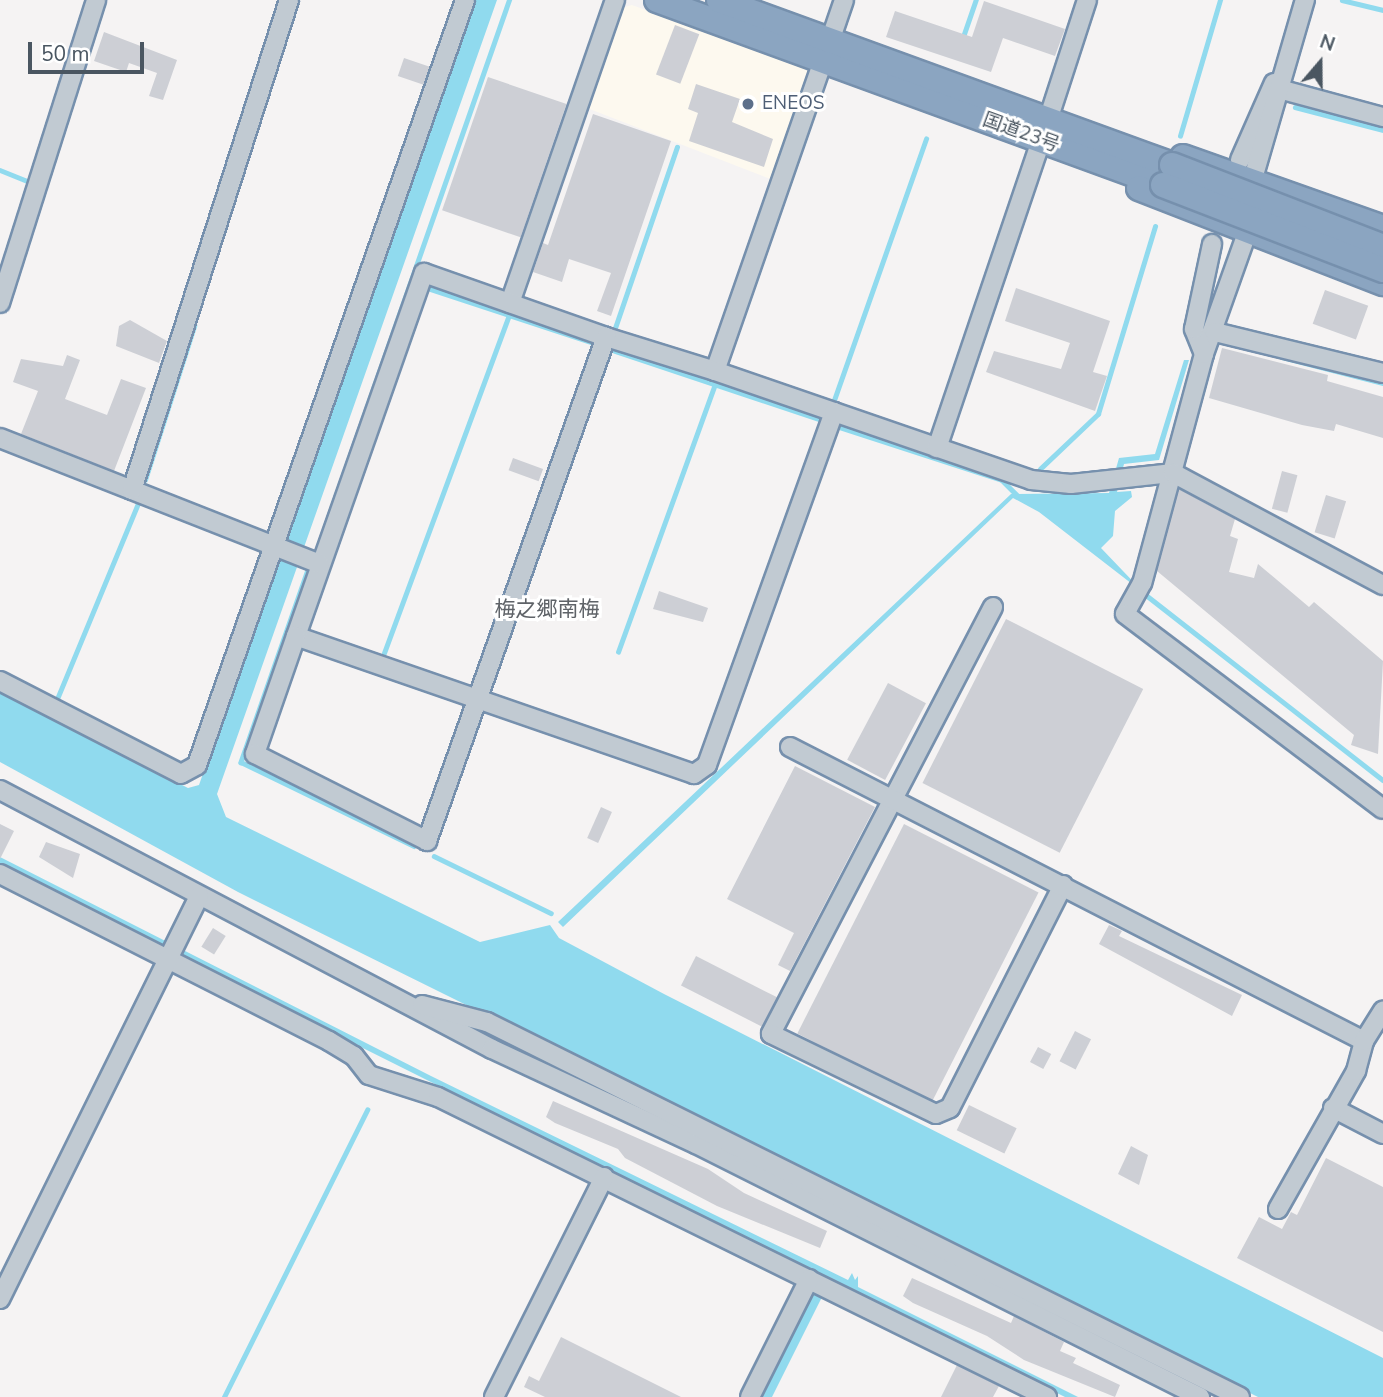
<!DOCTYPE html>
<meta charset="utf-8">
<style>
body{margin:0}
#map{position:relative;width:1383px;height:1397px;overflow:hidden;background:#f5f3f3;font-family:"Nunito Sans","Noto Sans JP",sans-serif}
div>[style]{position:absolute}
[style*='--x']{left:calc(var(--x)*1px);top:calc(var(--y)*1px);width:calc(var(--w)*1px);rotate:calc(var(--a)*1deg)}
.commercial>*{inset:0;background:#fdf9ef}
.water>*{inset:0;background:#90daee}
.stream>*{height:4.5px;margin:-2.25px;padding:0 2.25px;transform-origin:2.25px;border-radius:2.25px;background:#90daee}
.building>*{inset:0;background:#cdcfd5;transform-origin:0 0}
.roads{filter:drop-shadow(2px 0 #7690ad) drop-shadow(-2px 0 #7690ad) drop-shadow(0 2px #7690ad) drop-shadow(0 -2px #7690ad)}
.minor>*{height:18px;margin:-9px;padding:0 9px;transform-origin:9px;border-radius:9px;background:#c1cad2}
.highway>*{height:24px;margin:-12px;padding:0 12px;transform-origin:12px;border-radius:12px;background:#8ba5c1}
.bridges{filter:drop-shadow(2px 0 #7690ad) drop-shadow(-2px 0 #7690ad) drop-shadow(0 2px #7690ad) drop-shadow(0 -2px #7690ad)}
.highway-bridge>*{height:24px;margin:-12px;padding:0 12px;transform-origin:12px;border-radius:12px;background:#8ba5c1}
.dots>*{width:19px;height:19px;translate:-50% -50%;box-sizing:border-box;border:4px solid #fff;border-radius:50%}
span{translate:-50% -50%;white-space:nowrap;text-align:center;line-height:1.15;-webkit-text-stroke:6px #fff;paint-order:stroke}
.service-label{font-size:19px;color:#4e5e75}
.left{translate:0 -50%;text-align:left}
.street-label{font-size:19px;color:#4a5661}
.neighbourhood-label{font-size:21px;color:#5f6368}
.north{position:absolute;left:1285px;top:28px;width:70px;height:70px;-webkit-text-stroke:5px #fff;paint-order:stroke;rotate:20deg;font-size:19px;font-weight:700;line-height:28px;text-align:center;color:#4a5661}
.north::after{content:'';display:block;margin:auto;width:24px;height:32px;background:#4a5661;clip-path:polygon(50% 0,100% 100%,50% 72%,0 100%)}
.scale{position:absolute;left:28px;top:42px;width:116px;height:32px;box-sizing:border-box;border:4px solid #4a5661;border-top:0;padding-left:9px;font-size:21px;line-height:24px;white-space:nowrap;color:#4a5661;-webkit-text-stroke:5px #fff;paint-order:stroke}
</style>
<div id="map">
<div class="commercial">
<div style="clip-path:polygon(632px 5px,808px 70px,773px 180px,587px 108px,622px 8px)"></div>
</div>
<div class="water">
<div style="clip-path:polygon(475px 0,497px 0,217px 794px,226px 817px,480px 942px,550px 925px,559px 938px,664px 994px,1383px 1358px,1383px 1397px,1258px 1397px,238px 892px,0 762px,0 692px,188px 788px,199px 785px)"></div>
<div style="clip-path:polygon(1184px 360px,1189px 360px,1159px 460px,1124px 464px,1117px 492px,1131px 491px,1132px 497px,1115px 511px,1113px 536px,1101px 548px,1145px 594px,1039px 512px,1013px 498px,563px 927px,558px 922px,1011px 494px,1109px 493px,1119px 458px,1155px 454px)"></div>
<div style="clip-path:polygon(0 857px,431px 1076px,848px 1280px,852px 1273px,855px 1280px,858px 1276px,858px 1287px,1078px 1397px,1065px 1397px,870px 1300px,823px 1295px,772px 1397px,760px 1397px,816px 1274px,0 867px)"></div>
</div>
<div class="stream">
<div style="--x:1342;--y:0;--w:42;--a:13.7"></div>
<div style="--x:964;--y:34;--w:36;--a:-71"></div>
<div style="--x:1295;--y:107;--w:91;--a:14.6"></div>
<div style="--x:1180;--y:136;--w:142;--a:-73.6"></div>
<div style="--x:0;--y:170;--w:29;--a:22"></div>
<div style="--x:424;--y:287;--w:179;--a:18.2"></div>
<div style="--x:615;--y:328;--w:191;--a:-71.1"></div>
<div style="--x:615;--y:351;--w:215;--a:18.4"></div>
<div style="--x:1282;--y:357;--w:104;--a:14.4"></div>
<div style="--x:833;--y:403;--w:280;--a:-70.6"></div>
<div style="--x:839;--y:427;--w:171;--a:18"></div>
<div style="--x:1002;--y:480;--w:21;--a:45"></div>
<div style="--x:1040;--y:469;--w:80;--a:-43.5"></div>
<div style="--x:1098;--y:414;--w:196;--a:-73.1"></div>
<div style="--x:145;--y:480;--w:162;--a:-72.3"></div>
<div style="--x:316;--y:552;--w:585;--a:-70.73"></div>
<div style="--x:309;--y:567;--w:207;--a:109.2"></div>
<div style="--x:241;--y:762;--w:192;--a:25.9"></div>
<div style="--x:1141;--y:591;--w:307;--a:38"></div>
<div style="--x:618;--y:652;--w:285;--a:-70.1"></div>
<div style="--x:384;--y:653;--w:360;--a:-69.7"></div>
<div style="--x:57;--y:699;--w:212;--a:-67.5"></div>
<div style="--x:434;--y:856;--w:130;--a:26"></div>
<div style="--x:224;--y:1397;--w:321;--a:-63.5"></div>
</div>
<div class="building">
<div style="clip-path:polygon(984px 1px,1065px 29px,1055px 56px,1003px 38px,991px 72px,886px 37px,895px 11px,972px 37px)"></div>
<div style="left:675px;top:25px;width:26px;height:53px;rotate:21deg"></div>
<div style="clip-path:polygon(104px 32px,177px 60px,163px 100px,149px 96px,157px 73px,129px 63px,126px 72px,94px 61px)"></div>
<div style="left:404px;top:58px;width:28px;height:19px;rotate:19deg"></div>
<div style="left:488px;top:77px;width:83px;height:141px;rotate:19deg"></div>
<div style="clip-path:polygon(696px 84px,740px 99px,732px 122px,773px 139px,764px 167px,689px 141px,698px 113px,688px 109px)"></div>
<div style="clip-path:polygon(593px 114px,671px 141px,611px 316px,597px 311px,611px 273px,569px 259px,562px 282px,533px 272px,543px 243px,548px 245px)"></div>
<div style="clip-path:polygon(1016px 288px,1110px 321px,1093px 372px,1107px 376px,1095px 411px,986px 372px,994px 351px,1061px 369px,1070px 343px,1005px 321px)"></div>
<div style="left:1325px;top:290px;width:46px;height:36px;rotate:20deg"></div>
<div style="clip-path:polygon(130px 320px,167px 341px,159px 363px,116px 346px,119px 326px)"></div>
<div style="clip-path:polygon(1222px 348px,1328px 375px,1327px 381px,1383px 397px,1383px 438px,1336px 424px,1334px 431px,1302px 425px,1209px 398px)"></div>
<div style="clip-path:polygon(67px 355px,80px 360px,65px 399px,107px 415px,121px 379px,146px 388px,114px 471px,21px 434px,38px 391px,13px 382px,21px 359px,63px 366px)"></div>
<div style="left:513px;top:458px;width:32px;height:13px;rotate:20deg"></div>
<div style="left:1282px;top:471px;width:16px;height:39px;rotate:15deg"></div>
<div style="clip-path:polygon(1179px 489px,1235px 519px,1230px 536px,1238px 539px,1229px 572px,1254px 578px,1258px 564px,1309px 607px,1314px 602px,1383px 661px,1378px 754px,1351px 745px,1354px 735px,1157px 571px)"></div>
<div style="left:1326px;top:495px;width:21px;height:39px;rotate:17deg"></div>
<div style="clip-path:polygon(659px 591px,708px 608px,703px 622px,653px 609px)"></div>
<div style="left:1006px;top:619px;width:154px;height:184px;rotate:27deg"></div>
<div style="left:888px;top:683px;width:43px;height:87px;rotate:28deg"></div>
<div style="clip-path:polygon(795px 766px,875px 807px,790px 971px,778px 965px,794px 933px,727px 899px)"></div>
<div style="left:601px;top:807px;width:12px;height:34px;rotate:24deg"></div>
<div style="clip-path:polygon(0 824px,14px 831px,0 859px)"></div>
<div style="left:904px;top:824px;width:151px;height:235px;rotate:27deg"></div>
<div style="clip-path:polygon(46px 842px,80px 854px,73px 878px,39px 857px)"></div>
<div style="clip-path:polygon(1109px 925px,1122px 931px,1119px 936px,1242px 995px,1232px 1016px,1099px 944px)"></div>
<div style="left:213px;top:928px;width:15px;height:22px;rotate:32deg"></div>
<div style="left:696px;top:956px;width:91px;height:33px;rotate:27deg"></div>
<div style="left:1075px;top:1031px;width:18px;height:34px;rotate:27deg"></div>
<div style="left:1038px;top:1047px;width:15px;height:17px;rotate:28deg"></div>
<div style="clip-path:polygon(553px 1101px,708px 1169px,744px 1193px,827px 1231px,820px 1248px,717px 1206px,625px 1158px,618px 1149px,555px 1123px,546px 1117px)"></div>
<div style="left:969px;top:1105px;width:53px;height:28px;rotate:26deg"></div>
<div style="clip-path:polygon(1131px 1146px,1148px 1155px,1139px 1185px,1118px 1174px)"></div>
<div style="clip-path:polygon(1326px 1158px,1383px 1187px,1383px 1332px,1237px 1258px,1259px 1217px,1282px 1229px,1291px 1212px,1297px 1215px)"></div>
<div style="clip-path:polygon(912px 1278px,1011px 1323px,1014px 1316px,1064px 1342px,1060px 1351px,1076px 1358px,1073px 1363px,1120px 1385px,1115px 1397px,1024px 1360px,987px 1336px,913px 1303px,903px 1296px)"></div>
<div style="clip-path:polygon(561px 1337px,681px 1397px,545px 1397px,524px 1387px,529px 1376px,539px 1381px)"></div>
<div style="clip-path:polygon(957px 1365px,999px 1386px,993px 1397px,941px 1397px)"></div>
</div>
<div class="roads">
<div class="minor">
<div style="--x:831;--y:38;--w:40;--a:-71.1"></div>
<div style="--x:1279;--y:89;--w:108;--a:15.1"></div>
<div style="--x:1048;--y:120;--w:126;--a:-72"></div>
<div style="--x:1240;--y:160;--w:84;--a:-66.2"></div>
<div style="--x:1252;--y:182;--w:190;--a:-73.8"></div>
<div style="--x:1247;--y:233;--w:128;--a:109.6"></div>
<div style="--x:1204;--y:354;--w:237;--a:105.1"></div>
<div style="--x:1142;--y:583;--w:35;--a:119"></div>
<div style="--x:1125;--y:614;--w:323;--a:37.1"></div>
<div style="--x:0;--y:303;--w:318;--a:-72.4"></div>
<div style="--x:510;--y:303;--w:321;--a:-70.9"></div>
<div style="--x:1215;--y:332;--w:173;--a:13.7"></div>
<div style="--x:1204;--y:354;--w:27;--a:-112"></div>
<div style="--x:1194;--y:329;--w:87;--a:-78"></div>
<div style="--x:715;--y:371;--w:329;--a:-70.8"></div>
<div style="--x:834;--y:412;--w:375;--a:109.8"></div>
<div style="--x:707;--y:765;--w:16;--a:145"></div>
<div style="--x:694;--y:774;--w:421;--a:-160.9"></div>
<div style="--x:296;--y:636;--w:385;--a:-70.6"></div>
<div style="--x:424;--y:273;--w:193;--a:19.4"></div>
<div style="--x:606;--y:337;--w:114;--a:17.3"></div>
<div style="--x:715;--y:371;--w:126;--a:19"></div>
<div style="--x:834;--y:412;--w:208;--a:19"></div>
<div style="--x:1031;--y:480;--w:40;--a:5.7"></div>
<div style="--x:1071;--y:484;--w:103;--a:-6.2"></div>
<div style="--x:1173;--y:473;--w:238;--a:28.1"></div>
<div style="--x:0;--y:438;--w:344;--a:21.5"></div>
<div style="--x:937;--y:448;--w:325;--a:-71.3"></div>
<div style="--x:132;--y:490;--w:515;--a:-72.23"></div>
<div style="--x:993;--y:607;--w:481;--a:117.5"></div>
<div style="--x:771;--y:1034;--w:183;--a:25.9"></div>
<div style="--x:936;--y:1114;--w:15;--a:-23"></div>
<div style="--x:950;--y:1108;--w:250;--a:-63.1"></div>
<div style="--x:296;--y:636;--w:125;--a:109.2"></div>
<div style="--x:255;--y:754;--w:193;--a:26.8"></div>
<div style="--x:427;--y:841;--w:535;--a:-70.45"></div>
<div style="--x:0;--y:681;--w:203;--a:27.2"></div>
<div style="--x:181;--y:774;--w:18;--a:-29"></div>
<div style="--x:197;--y:765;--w:811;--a:-70.69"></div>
<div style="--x:790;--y:747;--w:645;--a:27.12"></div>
<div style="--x:0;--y:790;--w:556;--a:27.76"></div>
<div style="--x:492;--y:1049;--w:225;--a:25"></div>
<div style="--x:696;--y:1144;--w:564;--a:26.66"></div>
<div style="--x:0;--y:874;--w:369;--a:26.9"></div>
<div style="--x:329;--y:1041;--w:29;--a:31"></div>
<div style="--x:354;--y:1056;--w:24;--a:52"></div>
<div style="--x:369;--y:1075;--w:72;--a:17.7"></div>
<div style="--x:438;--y:1097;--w:679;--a:26.23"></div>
<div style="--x:422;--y:1005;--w:67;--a:14.7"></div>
<div style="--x:487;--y:1022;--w:841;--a:26.47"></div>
<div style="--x:1333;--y:1108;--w:56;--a:27.5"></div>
<div style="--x:1278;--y:1209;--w:159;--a:-60.5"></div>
<div style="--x:1356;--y:1071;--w:31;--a:-75"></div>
<div style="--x:1364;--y:1041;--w:36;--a:-58"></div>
<div style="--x:0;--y:1299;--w:449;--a:-63.7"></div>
<div style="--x:494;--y:1397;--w:246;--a:-63.4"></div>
<div style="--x:750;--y:1397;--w:132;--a:-63.4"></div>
</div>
<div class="highway">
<div style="--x:657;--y:0;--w:539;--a:20.08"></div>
<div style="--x:719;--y:0;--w:482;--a:20"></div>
<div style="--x:1183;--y:157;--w:212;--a:19.5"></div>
<div style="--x:1139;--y:188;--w:262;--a:21.3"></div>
</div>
</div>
<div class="bridges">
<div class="highway-bridge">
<div style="--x:1172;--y:165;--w:226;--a:21.2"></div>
<div style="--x:1163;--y:185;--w:236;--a:21.1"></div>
</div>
</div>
<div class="dots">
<div style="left:748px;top:104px;background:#5c6f8a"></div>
</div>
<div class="service-label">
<span class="left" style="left:762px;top:104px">ENEOS</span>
</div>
<div class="street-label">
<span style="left:1021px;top:133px;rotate:20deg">国道23号</span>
</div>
<div class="neighbourhood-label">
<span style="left:547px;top:609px">梅之郷南梅</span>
</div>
<div class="north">N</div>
<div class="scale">50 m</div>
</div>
